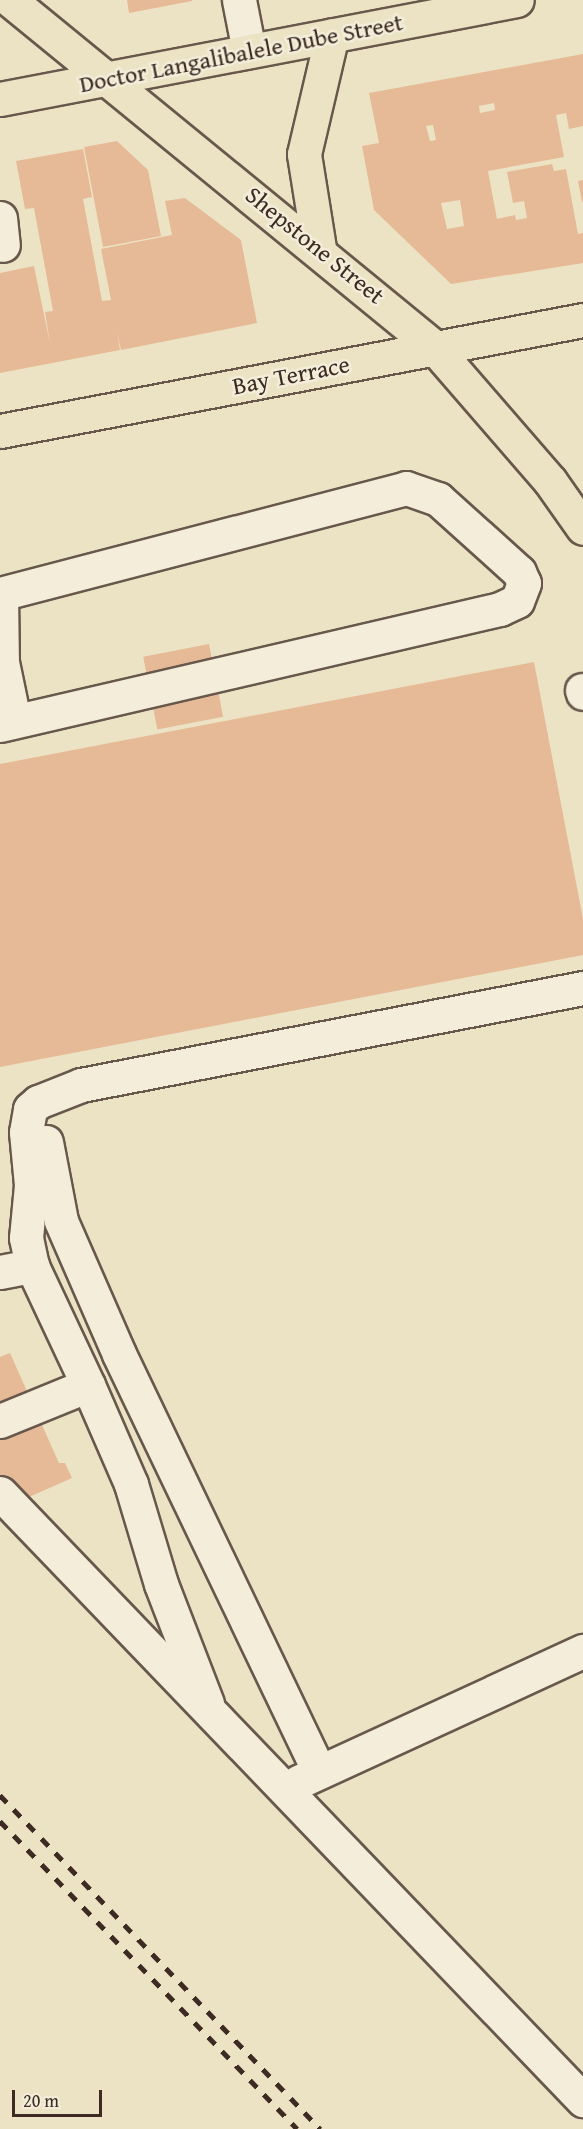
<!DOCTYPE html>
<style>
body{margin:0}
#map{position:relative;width:583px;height:2129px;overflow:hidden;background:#ece3c5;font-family:"Gentium Book Plus",serif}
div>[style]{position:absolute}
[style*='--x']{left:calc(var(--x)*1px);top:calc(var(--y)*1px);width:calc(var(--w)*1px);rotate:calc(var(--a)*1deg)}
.building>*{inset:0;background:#e6ba96;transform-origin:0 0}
.roads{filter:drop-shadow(2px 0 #68584c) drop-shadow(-2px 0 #68584c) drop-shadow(0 2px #68584c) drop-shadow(0 -2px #68584c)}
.minor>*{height:33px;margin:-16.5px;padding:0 16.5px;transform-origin:16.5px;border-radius:16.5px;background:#f3edd9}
.major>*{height:33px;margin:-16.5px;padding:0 16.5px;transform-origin:16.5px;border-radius:16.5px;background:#ece3c5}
.rail>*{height:4.5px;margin-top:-2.25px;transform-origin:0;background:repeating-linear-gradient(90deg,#3c2a23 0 10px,transparent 0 20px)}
span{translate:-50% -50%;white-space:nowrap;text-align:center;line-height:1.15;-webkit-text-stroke:5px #f3edd9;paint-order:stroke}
.street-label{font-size:24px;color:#3c2a23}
.scale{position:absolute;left:12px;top:2090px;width:90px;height:27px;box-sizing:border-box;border:3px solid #3c2a23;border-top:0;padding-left:8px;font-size:18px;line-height:21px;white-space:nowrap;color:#3c2a23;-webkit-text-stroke:4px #f3edd9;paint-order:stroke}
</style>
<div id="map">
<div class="building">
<div style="clip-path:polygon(127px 0,192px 0,192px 1px,129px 13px)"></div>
<div style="clip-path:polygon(evenodd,583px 54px,583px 126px,569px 129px,566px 113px,556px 115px,564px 157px,488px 171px,497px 219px,515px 215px,516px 220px,527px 218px,524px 201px,513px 203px,507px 172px,552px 164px,554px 171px,566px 169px,578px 234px,583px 233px,583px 263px,451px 284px,374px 210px,362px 146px,379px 143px,369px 93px,583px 54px,494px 103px,495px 110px,480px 113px,479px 106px,494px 103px,583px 54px,433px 125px,436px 140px,430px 141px,426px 126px,433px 125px,583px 54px,460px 200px,464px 226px,447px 229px,441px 203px,460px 200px)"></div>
<div style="clip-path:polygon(117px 141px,148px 170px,161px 236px,103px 247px,84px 147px)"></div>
<div style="clip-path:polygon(83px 149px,92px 197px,83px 199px,102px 301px,111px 300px,101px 249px,172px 235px,165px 201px,185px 198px,241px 240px,257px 323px,121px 350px,117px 332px,120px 350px,0 373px,0 273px,34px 266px,50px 344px,45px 312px,53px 311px,34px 208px,25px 209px,16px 161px)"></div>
<div style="clip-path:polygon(583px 180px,583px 202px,582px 202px,578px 181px)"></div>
<div style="left:209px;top:644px;width:74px;height:67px;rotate:79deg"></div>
<div style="clip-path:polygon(534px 662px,583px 919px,583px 955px,0 1067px,0 764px)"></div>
<div style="clip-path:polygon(10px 1353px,59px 1463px,65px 1463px,72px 1478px,20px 1501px,0 1492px,0 1357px)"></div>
</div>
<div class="roads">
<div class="minor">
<div style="--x:239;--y:0;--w:52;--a:78.9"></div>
<div style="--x:0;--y:218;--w:27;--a:84"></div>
<div style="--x:0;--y:594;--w:420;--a:-14.6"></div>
<div style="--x:406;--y:488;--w:34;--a:19"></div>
<div style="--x:438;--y:499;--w:109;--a:42"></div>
<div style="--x:519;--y:572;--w:12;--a:66"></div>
<div style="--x:524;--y:583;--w:19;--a:111"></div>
<div style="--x:517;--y:601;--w:19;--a:155"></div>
<div style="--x:500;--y:609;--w:513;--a:166.94"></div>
<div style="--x:1;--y:594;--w:68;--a:89.2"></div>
<div style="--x:2;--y:662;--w:59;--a:78.3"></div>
<div style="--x:582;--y:690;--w:3;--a:72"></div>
<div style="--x:46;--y:1142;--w:80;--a:79.2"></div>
<div style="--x:61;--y:1221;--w:145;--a:66.4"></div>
<div style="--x:119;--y:1354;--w:463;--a:64.4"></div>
<div style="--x:0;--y:1272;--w:33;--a:-11"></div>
<div style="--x:88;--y:1385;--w:108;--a:66.5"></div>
<div style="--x:131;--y:1484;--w:104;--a:73.3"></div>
<div style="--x:161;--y:1584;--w:128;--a:68.9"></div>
<div style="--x:0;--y:1421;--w:95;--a:-22.2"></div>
<div style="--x:88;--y:1385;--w:132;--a:-115.2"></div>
<div style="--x:32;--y:1266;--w:29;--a:-102"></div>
<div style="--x:26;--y:1238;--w:53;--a:-84.6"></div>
<div style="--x:31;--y:1185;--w:53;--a:-95.4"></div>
<div style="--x:26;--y:1132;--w:23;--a:-80"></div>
<div style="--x:30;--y:1109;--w:11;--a:-41"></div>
<div style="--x:38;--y:1102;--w:46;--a:-21.6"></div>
<div style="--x:81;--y:1085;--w:511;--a:-10.94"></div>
<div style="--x:0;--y:1493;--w:842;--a:46.16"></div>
<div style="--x:298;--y:1782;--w:314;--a:-24.7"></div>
</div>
<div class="major">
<div style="--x:10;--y:0;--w:546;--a:39.28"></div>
<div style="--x:433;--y:346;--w:179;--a:49.1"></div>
<div style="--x:550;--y:481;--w:57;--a:54.9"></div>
<div style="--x:0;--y:99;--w:526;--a:-10.84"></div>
<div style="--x:319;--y:248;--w:95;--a:-99.1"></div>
<div style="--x:304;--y:154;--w:122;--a:-76.8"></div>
<div style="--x:0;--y:431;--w:593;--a:-10.78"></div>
</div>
</div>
<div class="rail">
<div style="--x:0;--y:1795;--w:463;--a:46.2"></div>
<div style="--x:0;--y:1821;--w:428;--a:46"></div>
</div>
<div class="street-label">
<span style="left:241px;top:53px;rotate:-11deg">Doctor Langalibalele Dube Street</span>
<span style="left:315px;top:245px;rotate:39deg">Shepstone Street</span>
<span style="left:291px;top:375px;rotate:-11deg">Bay Terrace</span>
</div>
<div class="scale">20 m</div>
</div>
